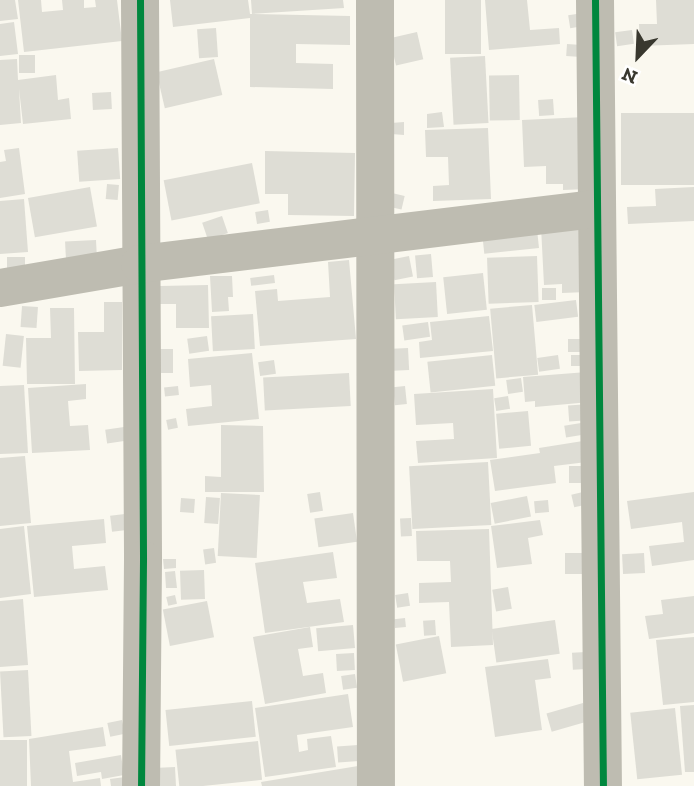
<!DOCTYPE html>
<style>
body{margin:0}
#map{position:relative;width:694px;height:786px;overflow:hidden;background:#faf8ef;font-family:"Zilla Slab",serif}
div>[style]{position:absolute}
[style*='--x']{left:calc(var(--x)*1px);top:calc(var(--y)*1px);width:calc(var(--w)*1px);rotate:calc(var(--a)*1deg)}
.building>*{inset:0;background:#deddd5;transform-origin:0 0}
.minor>*{height:38px;margin:-19px;padding:0 19px;transform-origin:19px;border-radius:19px;background:#bebcb1}
.cycleway>*{height:7px;margin:-3.5px;padding:0 3.5px;transform-origin:3.5px;border-radius:3.5px;background:#00873e}
span{translate:-50% -50%;white-space:nowrap;text-align:center;line-height:1.15;-webkit-text-stroke:5px #fff;paint-order:stroke}
.north{position:absolute;left:603px;top:21px;width:70px;height:70px;-webkit-text-stroke:5px #fff;paint-order:stroke;rotate:203deg;font-size:19px;font-weight:700;line-height:28px;text-align:center;color:#39382f}
.north::after{content:'';display:block;margin:auto;width:24px;height:32px;background:#39382f;clip-path:polygon(50% 0,100% 100%,50% 72%,0 100%)}
</style>
<div id="map">
<div class="building">
<div style="clip-path:polygon(0 0,15px 0,18px 19px,0 21px)"></div>
<div style="clip-path:polygon(18px 0,41px 0,42px 12px,63px 10px,62px 0,84px 0,84px 8px,96px 7px,95px 0,117px 0,122px 41px,24px 52px)"></div>
<div style="clip-path:polygon(170px 0,248px 0,250px 14px,350px 16px,350px 45px,296px 44px,296px 63px,333px 64px,333px 89px,250px 87px,250px 18px,173px 27px)"></div>
<div style="clip-path:polygon(251px 0,343px 0,344px 8px,252px 14px)"></div>
<div style="left:445px;top:0;width:36px;height:54px"></div>
<div style="clip-path:polygon(485px 0,527px 0,530px 30px,559px 28px,560px 44px,489px 50px)"></div>
<div style="clip-path:polygon(656px 0,694px 0,694px 44px,640px 46px,639px 24px,657px 24px)"></div>
<div style="left:583px;top:13px;width:13px;height:15px;rotate:81deg"></div>
<div style="clip-path:polygon(14px 22px,18px 54px,0 56px,0 24px)"></div>
<div style="left:216px;top:28px;width:29px;height:19px;rotate:86deg"></div>
<div style="left:632px;top:30px;width:14px;height:17px;rotate:82deg"></div>
<div style="left:417px;top:32px;width:28px;height:28px;rotate:77deg"></div>
<div style="left:567px;top:44px;width:15px;height:12px;rotate:4deg"></div>
<div style="left:19px;top:55px;width:16px;height:18px"></div>
<div style="left:485px;top:56px;width:67px;height:35px;rotate:87deg"></div>
<div style="clip-path:polygon(17px 59px,18px 80px,56px 75px,58px 100px,69px 98px,71px 119px,23px 124px,19px 89px,21px 123px,0 125px,0 60px)"></div>
<div style="left:214px;top:59px;width:37px;height:59px;rotate:77deg"></div>
<div style="left:519px;top:75px;width:45px;height:30px;rotate:89deg"></div>
<div style="left:111px;top:92px;width:17px;height:19px;rotate:87deg"></div>
<div style="left:553px;top:99px;width:16px;height:15px;rotate:86deg"></div>
<div style="clip-path:polygon(442px 112px,444px 127px,427px 128px,427px 114px)"></div>
<div style="left:694px;top:113px;width:72px;height:73px;rotate:90deg"></div>
<div style="clip-path:polygon(585px 117px,588px 189px,563px 190px,563px 184px,546px 184px,546px 166px,524px 167px,522px 120px)"></div>
<div style="clip-path:polygon(404px 122px,404px 135px,391px 134px,391px 123px)"></div>
<div style="clip-path:polygon(488px 128px,491px 199px,433px 201px,433px 186px,449px 185px,448px 157px,426px 157px,425px 130px)"></div>
<div style="clip-path:polygon(19px 148px,25px 194px,0 198px,0 162px,6px 161px,4px 150px)"></div>
<div style="left:118px;top:148px;width:31px;height:41px;rotate:86deg"></div>
<div style="clip-path:polygon(265px 151px,355px 153px,354px 216px,288px 215px,288px 194px,265px 194px)"></div>
<div style="left:252px;top:163px;width:41px;height:90px;rotate:79deg"></div>
<div style="left:107px;top:184px;width:12px;height:15px;rotate:5deg"></div>
<div style="left:90px;top:187px;width:40px;height:63px;rotate:80deg"></div>
<div style="clip-path:polygon(694px 187px,694px 221px,628px 224px,627px 207px,656px 206px,655px 189px)"></div>
<div style="left:392px;top:193px;width:13px;height:14px;rotate:13deg"></div>
<div style="clip-path:polygon(24px 199px,28px 252px,0 254px,0 201px)"></div>
<div style="left:268px;top:210px;width:12px;height:13px;rotate:81deg"></div>
<div style="left:222px;top:216px;width:18px;height:21px;rotate:71deg"></div>
<div style="clip-path:polygon(584px 225px,587px 292px,562px 293px,562px 284px,544px 285px,541px 227px)"></div>
<div style="left:537px;top:229px;width:19px;height:55px;rotate:84deg"></div>
<div style="left:96px;top:240px;width:18px;height:31px;rotate:87deg"></div>
<div style="left:431px;top:254px;width:23px;height:16px;rotate:85deg"></div>
<div style="left:409px;top:256px;width:21px;height:19px;rotate:79deg"></div>
<div style="left:537px;top:256px;width:46px;height:50px;rotate:88deg"></div>
<div style="left:25px;top:257px;width:12px;height:18px;rotate:90deg"></div>
<div style="clip-path:polygon(349px 260px,356px 339px,260px 346px,255px 291px,277px 289px,278px 301px,330px 297px,328px 262px)"></div>
<div style="left:483px;top:273px;width:37px;height:40px;rotate:84deg"></div>
<div style="left:274px;top:275px;width:8px;height:24px;rotate:83deg"></div>
<div style="clip-path:polygon(210px 276px,232px 276px,233px 297px,228px 297px,229px 311px,212px 312px)"></div>
<div style="left:436px;top:282px;width:35px;height:42px;rotate:87deg"></div>
<div style="clip-path:polygon(208px 285px,209px 328px,176px 328px,176px 304px,160px 304px,160px 286px)"></div>
<div style="left:542px;top:288px;width:14px;height:12px"></div>
<div style="left:576px;top:300px;width:17px;height:42px;rotate:83deg"></div>
<div style="clip-path:polygon(104px 302px,122px 302px,122px 370px,79px 371px,78px 332px,104px 332px)"></div>
<div style="left:532px;top:305px;width:70px;height:42px;rotate:85deg"></div>
<div style="left:22px;top:306px;width:16px;height:21px;rotate:4deg"></div>
<div style="clip-path:polygon(50px 308px,74px 308px,75px 384px,27px 384px,26px 338px,51px 338px)"></div>
<div style="left:253px;top:314px;width:35px;height:42px;rotate:87deg"></div>
<div style="clip-path:polygon(489px 316px,493px 351px,420px 358px,419px 342px,432px 340px,430px 322px)"></div>
<div style="left:428px;top:322px;width:15px;height:26px;rotate:82deg"></div>
<div style="left:6px;top:334px;width:18px;height:32px;rotate:6deg"></div>
<div style="left:207px;top:336px;width:15px;height:20px;rotate:82deg"></div>
<div style="left:568px;top:339px;width:16px;height:13px"></div>
<div style="left:408px;top:348px;width:22px;height:16px;rotate:87deg"></div>
<div style="left:157px;top:349px;width:16px;height:24px"></div>
<div style="clip-path:polygon(252px 353px,259px 419px,188px 426px,186px 409px,212px 406px,211px 385px,190px 387px,188px 359px)"></div>
<div style="left:492px;top:355px;width:31px;height:65px;rotate:84deg"></div>
<div style="left:558px;top:355px;width:14px;height:21px;rotate:82deg"></div>
<div style="left:571px;top:355px;width:13px;height:11px"></div>
<div style="left:274px;top:360px;width:14px;height:16px;rotate:82deg"></div>
<div style="clip-path:polygon(587px 372px,590px 402px,535px 407px,535px 401px,525px 402px,523px 377px)"></div>
<div style="left:349px;top:373px;width:33px;height:86px;rotate:87deg"></div>
<div style="left:521px;top:378px;width:14px;height:15px;rotate:82deg"></div>
<div style="clip-path:polygon(86px 384px,86px 399px,68px 401px,70px 426px,88px 425px,90px 450px,32px 453px,28px 388px)"></div>
<div style="clip-path:polygon(24px 385px,28px 453px,0 454px,0 386px)"></div>
<div style="left:178px;top:386px;width:9px;height:14px;rotate:84deg"></div>
<div style="left:405px;top:386px;width:18px;height:12px;rotate:84deg"></div>
<div style="clip-path:polygon(493px 389px,497px 458px,418px 463px,416px 441px,454px 439px,453px 423px,416px 425px,414px 394px)"></div>
<div style="left:508px;top:396px;width:13px;height:14px;rotate:81deg"></div>
<div style="left:590px;top:404px;width:16px;height:22px;rotate:86deg"></div>
<div style="left:528px;top:411px;width:35px;height:32px;rotate:85deg"></div>
<div style="left:176px;top:418px;width:10px;height:10px;rotate:79deg"></div>
<div style="left:581px;top:423px;width:12px;height:17px;rotate:81deg"></div>
<div style="clip-path:polygon(221px 425px,263px 426px,264px 492px,205px 492px,205px 476px,221px 477px)"></div>
<div style="left:124px;top:427px;width:14px;height:19px;rotate:82deg"></div>
<div style="clip-path:polygon(583px 441px,587px 462px,554px 466px,556px 483px,495px 491px,490px 460px,540px 453px,539px 448px)"></div>
<div style="clip-path:polygon(25px 456px,31px 523px,0 526px,0 458px)"></div>
<div style="left:488px;top:462px;width:63px;height:79px;rotate:87deg"></div>
<div style="left:587px;top:466px;width:17px;height:18px;rotate:90deg"></div>
<div style="left:320px;top:492px;width:19px;height:13px;rotate:81deg"></div>
<div style="left:583px;top:492px;width:13px;height:12px;rotate:77deg"></div>
<div style="clip-path:polygon(694px 492px,694px 560px,652px 566px,649px 546px,684px 542px,682px 522px,631px 529px,627px 501px)"></div>
<div style="left:221px;top:493px;width:39px;height:63px;rotate:3deg"></div>
<div style="left:527px;top:496px;width:21px;height:37px;rotate:79deg"></div>
<div style="left:206px;top:497px;width:14px;height:26px;rotate:4deg"></div>
<div style="left:181px;top:498px;width:14px;height:14px;rotate:4deg"></div>
<div style="left:548px;top:500px;width:12px;height:14px;rotate:85deg"></div>
<div style="left:353px;top:513px;width:29px;height:39px;rotate:82deg"></div>
<div style="left:125px;top:514px;width:16px;height:15px;rotate:83deg"></div>
<div style="left:411px;top:518px;width:18px;height:11px;rotate:87deg"></div>
<div style="clip-path:polygon(104px 519px,106px 543px,72px 546px,74px 569px,105px 566px,108px 590px,34px 597px,27px 526px)"></div>
<div style="clip-path:polygon(540px 520px,543px 535px,528px 538px,532px 564px,497px 568px,491px 526px)"></div>
<div style="clip-path:polygon(24px 526px,31px 594px,0 598px,0 529px)"></div>
<div style="clip-path:polygon(489px 529px,493px 645px,451px 647px,449px 602px,419px 603px,419px 583px,451px 582px,450px 561px,417px 561px,416px 531px)"></div>
<div style="left:214px;top:548px;width:15px;height:11px;rotate:82deg"></div>
<div style="clip-path:polygon(333px 552px,337px 578px,303px 582px,307px 603px,340px 599px,344px 622px,265px 633px,255px 563px)"></div>
<div style="left:586px;top:553px;width:21px;height:21px;rotate:90deg"></div>
<div style="left:644px;top:553px;width:20px;height:22px;rotate:87deg"></div>
<div style="clip-path:polygon(163px 559px,176px 559px,176px 568px,164px 569px)"></div>
<div style="left:204px;top:570px;width:29px;height:24px;rotate:88deg"></div>
<div style="clip-path:polygon(175px 571px,177px 588px,166px 588px,165px 572px)"></div>
<div style="left:508px;top:587px;width:22px;height:16px;rotate:80deg"></div>
<div style="left:408px;top:593px;width:13px;height:13px;rotate:81deg"></div>
<div style="left:175px;top:595px;width:9px;height:9px;rotate:77deg"></div>
<div style="clip-path:polygon(694px 596px,694px 633px,649px 639px,645px 616px,663px 614px,661px 600px)"></div>
<div style="clip-path:polygon(23px 599px,28px 665px,0 667px,0 601px)"></div>
<div style="left:207px;top:601px;width:37px;height:45px;rotate:79deg"></div>
<div style="left:405px;top:618px;width:9px;height:11px;rotate:84deg"></div>
<div style="left:435px;top:620px;width:15px;height:12px;rotate:86deg"></div>
<div style="left:555px;top:620px;width:34px;height:64px;rotate:82deg"></div>
<div style="left:353px;top:625px;width:23px;height:37px;rotate:85deg"></div>
<div style="clip-path:polygon(310px 627px,313px 647px,298px 649px,303px 676px,323px 673px,326px 693px,265px 704px,253px 637px)"></div>
<div style="left:439px;top:636px;width:38px;height:44px;rotate:79deg"></div>
<div style="clip-path:polygon(694px 637px,694px 702px,663px 705px,656px 640px)"></div>
<div style="left:586px;top:652px;width:17px;height:14px;rotate:87deg"></div>
<div style="left:354px;top:653px;width:17px;height:18px;rotate:87deg"></div>
<div style="clip-path:polygon(548px 659px,551px 678px,535px 680px,542px 730px,495px 737px,485px 667px)"></div>
<div style="left:28px;top:670px;width:66px;height:28px;rotate:87deg"></div>
<div style="left:355px;top:674px;width:14px;height:14px;rotate:82deg"></div>
<div style="clip-path:polygon(348px 694px,353px 727px,297px 735px,299px 752px,308px 750px,307px 739px,331px 736px,336px 767px,265px 777px,255px 708px)"></div>
<div style="left:252px;top:701px;width:36px;height:87px;rotate:84deg"></div>
<div style="left:583px;top:703px;width:19px;height:38px;rotate:74deg"></div>
<div style="clip-path:polygon(694px 705px,694px 772px,685px 772px,680px 706px)"></div>
<div style="left:675px;top:708px;width:67px;height:45px;rotate:84deg"></div>
<div style="left:122px;top:720px;width:14px;height:15px;rotate:78deg"></div>
<div style="clip-path:polygon(103px 727px,106px 746px,69px 751px,73px 782px,100px 778px,101px 786px,31px 786px,29px 739px)"></div>
<div style="left:0;top:740px;width:27px;height:46px"></div>
<div style="left:258px;top:741px;width:39px;height:83px;rotate:84deg"></div>
<div style="left:358px;top:745px;width:16px;height:21px;rotate:86deg"></div>
<div style="clip-path:polygon(121px 755px,124px 775px,102px 779px,101px 772px,77px 776px,75px 763px)"></div>
<div style="clip-path:polygon(358px 766px,362px 786px,262px 786px,261px 782px)"></div>
<div style="left:175px;top:767px;width:19px;height:16px;rotate:87deg"></div>
<div style="clip-path:polygon(125px 777px,127px 786px,111px 786px,110px 779px)"></div>
</div>
<div class="minor">
<div style="--x:140;--y:0;--w:560;--a:89.69"></div>
<div style="--x:143;--y:560;--w:226;--a:90.5"></div>
<div style="--x:375;--y:0;--w:786;--a:89.93"></div>
<div style="--x:595;--y:0;--w:786;--a:89.42"></div>
<div style="--x:0;--y:288;--w:142;--a:-9.7"></div>
<div style="--x:140;--y:264;--w:459;--a:-6.9"></div>
</div>
<div class="cycleway">
<div style="--x:140;--y:0;--w:560;--a:89.69"></div>
<div style="--x:143;--y:560;--w:226;--a:90.5"></div>
<div style="--x:595;--y:0;--w:786;--a:89.42"></div>
</div>
<div class="north">N</div>
</div>
